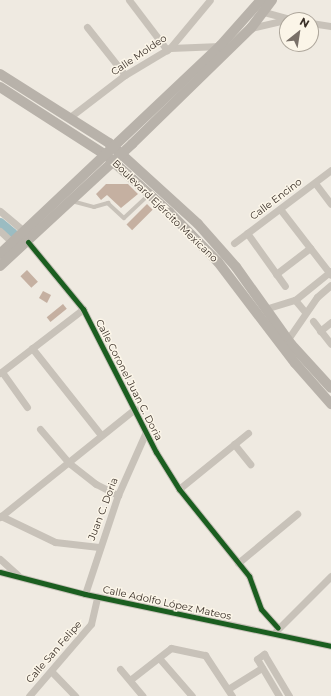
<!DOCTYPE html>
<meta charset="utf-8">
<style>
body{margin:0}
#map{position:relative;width:331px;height:696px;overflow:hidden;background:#efeae1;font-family:Montserrat,sans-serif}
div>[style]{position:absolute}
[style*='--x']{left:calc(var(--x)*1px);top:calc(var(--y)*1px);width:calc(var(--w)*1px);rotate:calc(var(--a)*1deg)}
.river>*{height:12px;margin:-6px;padding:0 6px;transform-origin:6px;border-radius:6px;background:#9bbcc2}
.building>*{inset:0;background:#c5b0a1;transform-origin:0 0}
.service>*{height:3.5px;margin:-1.75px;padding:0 1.75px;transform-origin:1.75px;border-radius:1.75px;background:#c8c2b9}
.minor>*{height:7px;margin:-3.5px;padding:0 3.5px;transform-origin:3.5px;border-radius:3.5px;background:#c8c2b9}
.secondary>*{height:10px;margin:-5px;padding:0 5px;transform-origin:5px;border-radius:5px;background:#b8b2aa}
.cycleway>*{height:5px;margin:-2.5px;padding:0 2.5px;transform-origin:2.5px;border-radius:2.5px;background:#1b5e20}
span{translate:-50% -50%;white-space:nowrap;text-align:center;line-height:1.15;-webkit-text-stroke:3px #fbf5e8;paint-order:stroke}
.street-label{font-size:10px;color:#392f27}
.north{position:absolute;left:279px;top:12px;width:40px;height:40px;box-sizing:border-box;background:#fbf5e8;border:1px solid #ada69b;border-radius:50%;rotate:30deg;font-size:11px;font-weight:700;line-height:16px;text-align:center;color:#392f27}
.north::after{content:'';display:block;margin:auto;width:14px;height:18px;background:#797068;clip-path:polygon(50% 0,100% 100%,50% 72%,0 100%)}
</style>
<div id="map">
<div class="river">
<div style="--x:0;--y:224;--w:16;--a:40"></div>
</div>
<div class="building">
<div style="clip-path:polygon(106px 184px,128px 184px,138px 194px,121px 208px,107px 195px,101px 200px,96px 194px)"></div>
<div style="left:147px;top:204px;width:8px;height:29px;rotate:45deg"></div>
<div style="left:27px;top:270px;width:16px;height:9px;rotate:47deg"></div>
<div style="clip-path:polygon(43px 291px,51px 295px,47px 303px,39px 298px)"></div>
<div style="left:63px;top:304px;width:6px;height:21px;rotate:51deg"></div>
</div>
<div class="service">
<div style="--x:72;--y:201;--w:23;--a:15"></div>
<div style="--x:94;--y:207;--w:15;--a:-16"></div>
<div style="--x:108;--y:203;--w:22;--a:43"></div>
<div style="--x:124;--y:218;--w:34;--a:-43"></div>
</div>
<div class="minor">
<div style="--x:129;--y:0;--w:63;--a:52.8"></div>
<div style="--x:264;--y:12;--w:30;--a:15"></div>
<div style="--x:311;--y:23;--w:20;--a:9"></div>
<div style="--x:87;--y:27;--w:61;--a:51.6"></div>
<div style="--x:251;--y:28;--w:37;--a:-13"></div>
<div style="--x:170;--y:48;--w:50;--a:-2.3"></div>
<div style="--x:70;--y:117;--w:69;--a:-37.4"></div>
<div style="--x:125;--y:75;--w:52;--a:-31"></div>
<div style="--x:170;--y:48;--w:62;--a:-50.2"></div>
<div style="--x:315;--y:183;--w:26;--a:53"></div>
<div style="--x:280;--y:209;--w:83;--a:52.3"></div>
<div style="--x:0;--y:211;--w:33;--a:40"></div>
<div style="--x:0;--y:231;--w:18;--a:43"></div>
<div style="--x:247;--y:233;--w:65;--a:54.4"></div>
<div style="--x:28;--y:242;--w:87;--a:50.6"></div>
<div style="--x:83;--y:309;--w:161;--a:63"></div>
<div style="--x:156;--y:452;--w:44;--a:58.1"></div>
<div style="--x:179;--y:489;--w:112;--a:51.2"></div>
<div style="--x:249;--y:576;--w:35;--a:70"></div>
<div style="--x:261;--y:609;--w:25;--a:48"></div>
<div style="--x:234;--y:243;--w:121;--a:-37"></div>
<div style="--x:276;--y:274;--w:43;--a:-37.4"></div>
<div style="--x:295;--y:300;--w:16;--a:50"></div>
<div style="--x:265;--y:309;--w:31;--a:-17"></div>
<div style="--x:295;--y:300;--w:46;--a:-38.9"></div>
<div style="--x:313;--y:321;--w:29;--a:52"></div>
<div style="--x:320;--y:331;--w:14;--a:-39"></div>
<div style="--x:288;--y:339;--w:51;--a:-55.4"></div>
<div style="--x:317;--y:297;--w:18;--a:-41"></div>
<div style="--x:32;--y:348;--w:111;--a:51.6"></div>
<div style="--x:2;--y:372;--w:43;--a:54.5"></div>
<div style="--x:0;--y:373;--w:105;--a:-37.6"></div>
<div style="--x:40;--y:429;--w:45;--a:49.5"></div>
<div style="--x:69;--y:463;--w:34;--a:38"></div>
<div style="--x:96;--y:484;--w:25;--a:27"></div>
<div style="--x:234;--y:444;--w:26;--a:51"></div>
<div style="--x:179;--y:489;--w:89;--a:-39.1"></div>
<div style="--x:1;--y:516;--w:60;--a:25.7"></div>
<div style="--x:55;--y:542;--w:44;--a:6.5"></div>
<div style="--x:0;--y:517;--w:173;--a:-38.7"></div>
<div style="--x:0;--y:559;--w:24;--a:42"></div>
<div style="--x:238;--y:563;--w:77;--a:-39.7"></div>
<div style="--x:0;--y:572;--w:88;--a:14.5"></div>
<div style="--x:85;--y:594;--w:251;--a:11.9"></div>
<div style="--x:85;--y:594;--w:104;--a:-71.6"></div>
<div style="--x:118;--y:495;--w:67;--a:-66.1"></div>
<div style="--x:276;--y:631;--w:78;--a:-45"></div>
<div style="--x:159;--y:658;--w:50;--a:49"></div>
<div style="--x:120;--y:669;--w:35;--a:50"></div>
<div style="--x:51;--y:671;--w:35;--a:46"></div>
<div style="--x:130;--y:680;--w:52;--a:-38"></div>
<div style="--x:171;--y:648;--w:35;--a:12"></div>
<div style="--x:205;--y:655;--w:49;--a:56.6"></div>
<div style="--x:228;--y:689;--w:40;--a:-32"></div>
<div style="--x:29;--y:696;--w:95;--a:-49.3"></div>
<div style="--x:91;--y:624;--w:28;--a:-77"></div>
<div style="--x:279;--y:696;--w:43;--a:-120.7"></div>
<div style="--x:257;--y:659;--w:9;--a:-36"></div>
<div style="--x:264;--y:654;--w:49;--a:59.2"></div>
</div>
<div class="secondary">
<div style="--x:0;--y:74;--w:129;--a:32.3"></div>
<div style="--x:109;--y:143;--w:120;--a:42.3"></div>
<div style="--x:198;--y:224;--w:57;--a:48.5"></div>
<div style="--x:236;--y:267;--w:95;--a:54.5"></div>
<div style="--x:291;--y:344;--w:59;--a:47.7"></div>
<div style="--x:0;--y:87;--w:127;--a:32.8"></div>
<div style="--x:107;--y:156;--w:84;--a:42.1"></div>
<div style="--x:169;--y:212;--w:70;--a:45.6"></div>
<div style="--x:218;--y:262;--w:127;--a:52.7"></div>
<div style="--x:295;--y:363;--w:55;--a:48.7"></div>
<div style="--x:0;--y:254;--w:303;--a:-43.4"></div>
<div style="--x:220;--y:46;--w:62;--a:-48.3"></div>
<div style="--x:0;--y:266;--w:180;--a:-42.7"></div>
<div style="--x:132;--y:144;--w:166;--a:-44.3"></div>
<div style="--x:251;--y:28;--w:35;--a:-53"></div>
</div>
<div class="cycleway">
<div style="--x:28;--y:242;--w:87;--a:50.6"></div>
<div style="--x:83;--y:309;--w:161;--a:63"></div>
<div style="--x:156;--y:452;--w:44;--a:58.1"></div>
<div style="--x:179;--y:489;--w:112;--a:51.2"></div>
<div style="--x:249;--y:576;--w:35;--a:70"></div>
<div style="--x:261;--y:609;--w:25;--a:48"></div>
<div style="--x:0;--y:572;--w:88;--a:14.5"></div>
<div style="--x:85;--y:594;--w:251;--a:11.9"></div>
</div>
<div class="street-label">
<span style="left:139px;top:55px;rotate:-34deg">Calle Moldeo</span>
<span style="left:276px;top:199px;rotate:-37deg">Calle Encino</span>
<span style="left:165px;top:211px;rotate:44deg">Boulevard Ejército Mexicano</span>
<span style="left:129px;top:380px;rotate:63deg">Calle Coronel Juan C. Doria</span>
<span style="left:103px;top:509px;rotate:-69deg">Juan C. Doria</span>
<span style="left:167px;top:603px;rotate:12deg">Calle Adolfo López Mateos</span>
<span style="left:54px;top:652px;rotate:-49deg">Calle San Felipe</span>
</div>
<div class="north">N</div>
</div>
